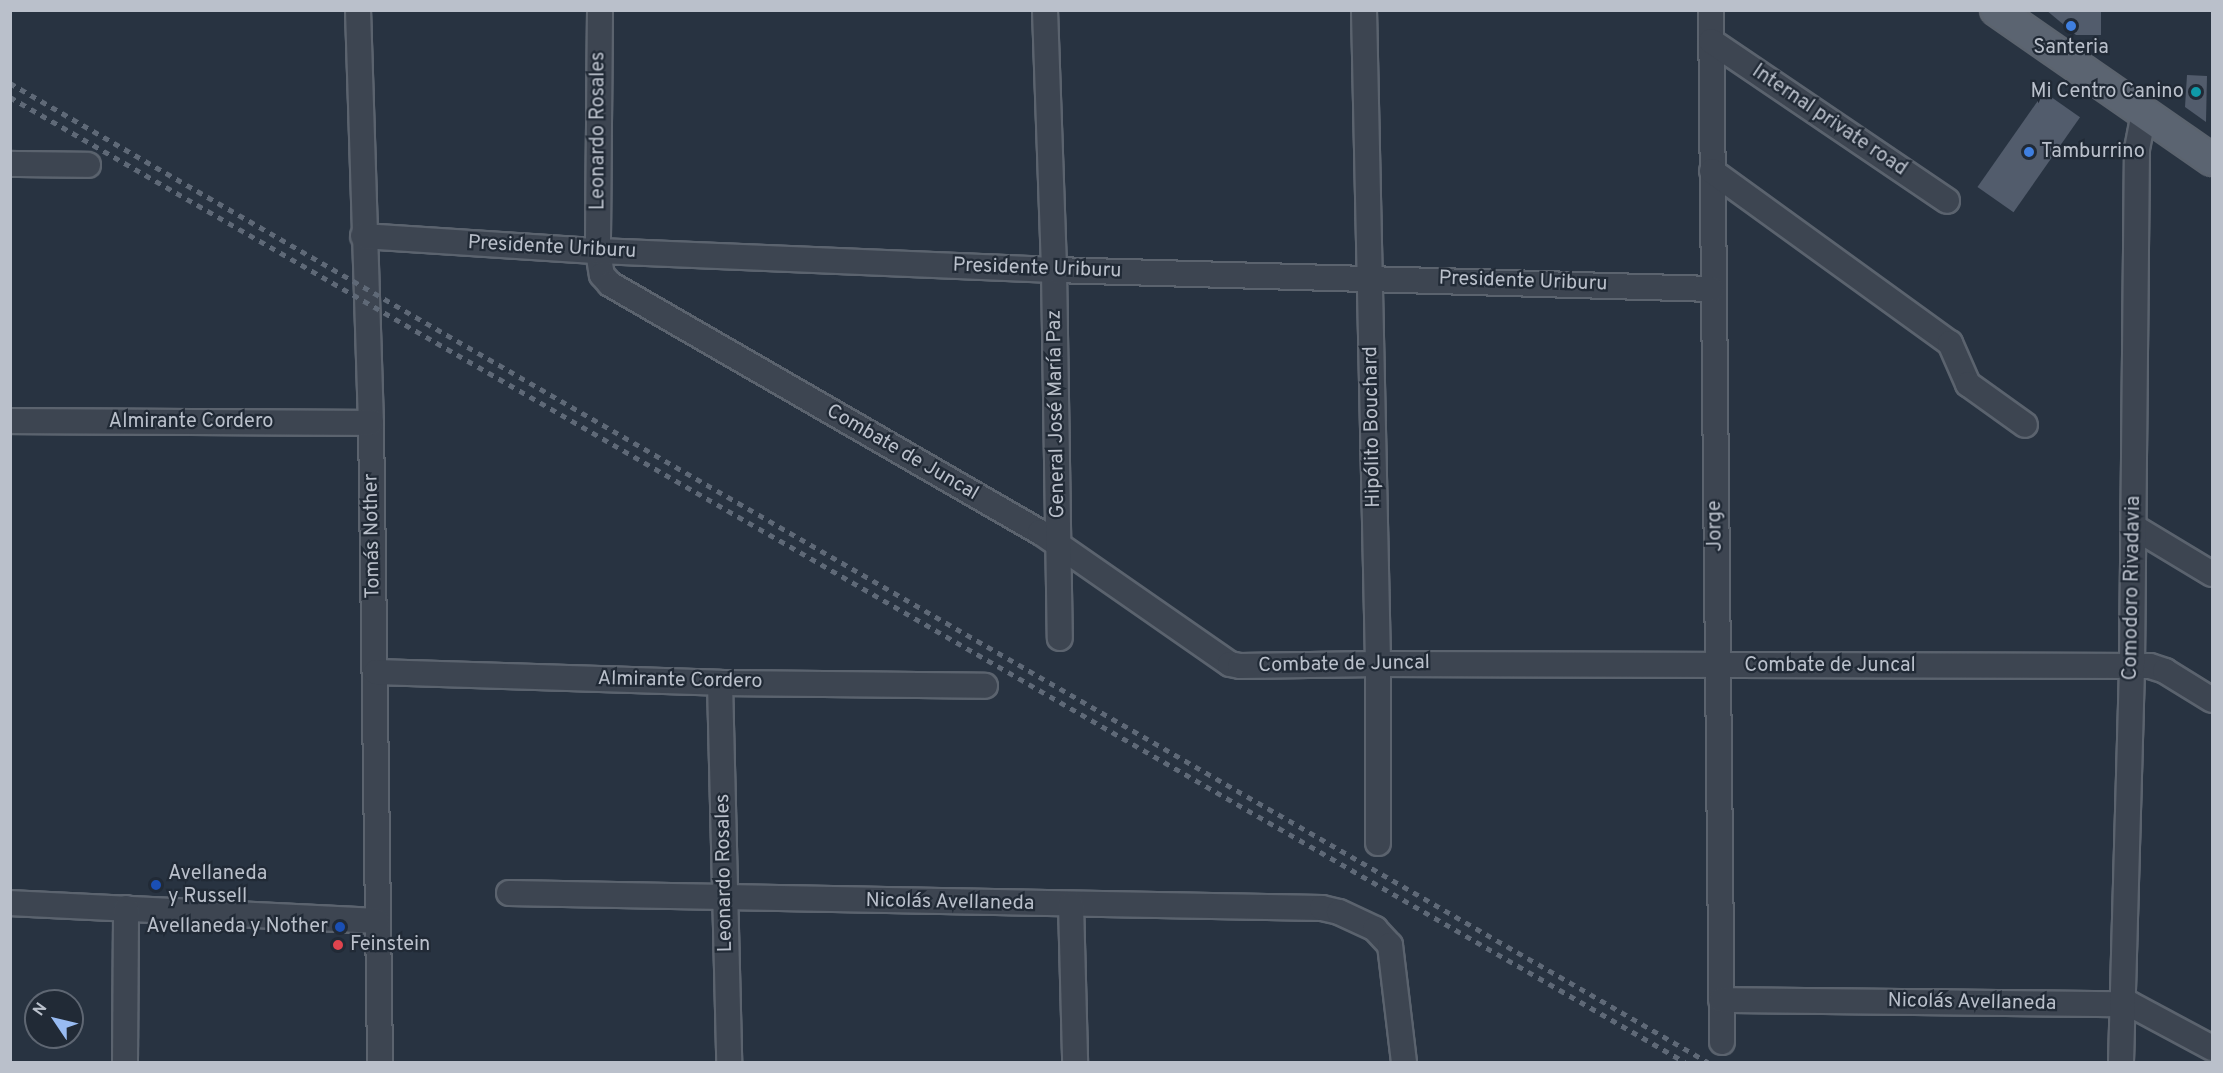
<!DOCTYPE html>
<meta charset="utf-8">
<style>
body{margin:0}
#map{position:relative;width:2223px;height:1073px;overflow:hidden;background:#283341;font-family:Overpass,sans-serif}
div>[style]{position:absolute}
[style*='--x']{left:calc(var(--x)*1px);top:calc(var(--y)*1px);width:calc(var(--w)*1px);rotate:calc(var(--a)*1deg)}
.building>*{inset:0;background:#525c6c;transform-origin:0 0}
.roads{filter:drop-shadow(2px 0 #5b636e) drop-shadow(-2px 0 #5b636e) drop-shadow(0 2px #5b636e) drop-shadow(0 -2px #5b636e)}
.minor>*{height:24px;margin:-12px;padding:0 12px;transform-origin:12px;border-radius:12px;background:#3d4551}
.major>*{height:30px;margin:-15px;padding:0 15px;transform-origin:15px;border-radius:15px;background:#5b6471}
.rail>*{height:4.5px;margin-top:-2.25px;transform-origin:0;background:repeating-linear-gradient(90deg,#5f6977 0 6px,transparent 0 12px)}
.dots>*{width:16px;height:16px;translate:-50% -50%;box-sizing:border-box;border:3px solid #212a36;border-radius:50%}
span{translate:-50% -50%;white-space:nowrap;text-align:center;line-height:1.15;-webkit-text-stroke:4.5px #212a36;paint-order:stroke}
.poi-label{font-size:20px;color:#bac0cb}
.right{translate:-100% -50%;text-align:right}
.left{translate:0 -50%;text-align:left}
.street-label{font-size:20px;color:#bac0cb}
.frame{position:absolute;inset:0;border:12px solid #bac0cb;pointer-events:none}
.north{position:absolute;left:24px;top:989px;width:60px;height:60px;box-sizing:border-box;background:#212a36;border:2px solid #5e6672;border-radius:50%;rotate:305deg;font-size:16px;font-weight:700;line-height:24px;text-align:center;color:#bac0cb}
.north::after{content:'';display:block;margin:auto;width:21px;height:27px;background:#98bbf2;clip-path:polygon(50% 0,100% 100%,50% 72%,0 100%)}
</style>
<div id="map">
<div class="building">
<div style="clip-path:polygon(2046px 10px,2101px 10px,2101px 35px,2076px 35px)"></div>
<div style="clip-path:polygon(2187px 75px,2207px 76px,2206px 122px,2185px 107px)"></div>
<div style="left:2044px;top:92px;width:44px;height:116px;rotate:35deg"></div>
</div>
<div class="roads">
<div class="minor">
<div style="--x:358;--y:10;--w:413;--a:88.2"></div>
<div style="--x:371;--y:423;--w:639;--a:89.19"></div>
<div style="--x:600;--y:10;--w:241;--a:90.5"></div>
<div style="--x:598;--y:251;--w:24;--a:81"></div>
<div style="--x:602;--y:275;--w:12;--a:48"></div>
<div style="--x:610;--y:284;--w:496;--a:30"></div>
<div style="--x:1040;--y:532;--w:231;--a:34.8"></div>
<div style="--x:1230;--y:664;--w:10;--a:11"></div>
<div style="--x:1240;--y:666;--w:138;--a:-0.8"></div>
<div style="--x:1378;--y:664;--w:772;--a:0.15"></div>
<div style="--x:2150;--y:666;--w:16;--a:18"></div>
<div style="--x:2165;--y:671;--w:55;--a:31.7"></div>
<div style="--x:1045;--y:10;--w:260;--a:88"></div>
<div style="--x:1054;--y:270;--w:368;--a:89.1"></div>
<div style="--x:1364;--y:10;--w:654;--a:88.77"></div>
<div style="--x:1378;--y:664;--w:179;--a:90"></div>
<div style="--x:1711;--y:10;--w:1032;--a:89.39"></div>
<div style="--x:1711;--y:41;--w:285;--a:34.1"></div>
<div style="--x:10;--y:164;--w:78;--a:0.7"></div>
<div style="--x:1712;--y:171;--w:294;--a:35.9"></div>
<div style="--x:1950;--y:343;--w:45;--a:66.3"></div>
<div style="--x:1968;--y:384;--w:70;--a:35.7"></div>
<div style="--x:363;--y:236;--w:235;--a:3.7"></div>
<div style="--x:598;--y:251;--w:456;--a:2.4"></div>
<div style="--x:1054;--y:270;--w:658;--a:1.65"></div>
<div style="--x:10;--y:421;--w:361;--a:0.3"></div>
<div style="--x:2134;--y:527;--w:91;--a:31.1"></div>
<div style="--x:376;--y:672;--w:344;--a:1.8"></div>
<div style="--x:720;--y:683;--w:265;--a:0.6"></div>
<div style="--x:720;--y:683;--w:379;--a:88.6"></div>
<div style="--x:509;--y:893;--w:813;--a:1.06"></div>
<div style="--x:1322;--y:908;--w:17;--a:13"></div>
<div style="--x:1339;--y:912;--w:40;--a:25"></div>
<div style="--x:1375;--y:929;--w:22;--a:47"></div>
<div style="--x:1390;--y:945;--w:118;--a:83.2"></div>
<div style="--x:10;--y:903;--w:367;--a:2.8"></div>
<div style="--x:1071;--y:904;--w:158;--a:88.5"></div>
<div style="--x:1721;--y:1000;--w:409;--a:0.6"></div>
<div style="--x:2130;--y:1004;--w:93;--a:28.2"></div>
<div style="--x:125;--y:1062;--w:154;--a:-89.6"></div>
<div style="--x:2121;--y:1062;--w:396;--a:-88.4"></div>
<div style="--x:2132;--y:666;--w:517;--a:-89.45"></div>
<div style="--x:2137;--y:149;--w:36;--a:-79"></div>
</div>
<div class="major">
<div style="--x:1996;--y:10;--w:263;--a:34.8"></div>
</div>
</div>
<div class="rail">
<div style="--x:10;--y:83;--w:1960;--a:29.97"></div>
<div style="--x:10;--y:97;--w:1933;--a:29.95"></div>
</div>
<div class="dots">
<div style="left:2071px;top:26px;background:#3f7fe0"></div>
<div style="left:2196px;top:92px;background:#0f9aa8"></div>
<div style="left:2029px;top:152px;background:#3f7fe0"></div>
<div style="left:156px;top:885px;background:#1a4fb4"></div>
<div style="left:340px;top:927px;background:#1a4fb4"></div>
<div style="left:338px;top:945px;background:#e0444e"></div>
</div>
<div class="poi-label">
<span style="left:2071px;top:48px">Santeria</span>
<span class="right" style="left:2184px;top:92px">Mi Centro Canino</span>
<span class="left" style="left:2041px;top:152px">Tamburrino</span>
<span class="left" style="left:168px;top:886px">Avellaneda<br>y Russell</span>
<span class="right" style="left:328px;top:927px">Avellaneda y Nother</span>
<span class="left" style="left:350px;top:945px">Feinstein</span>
</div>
<div class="street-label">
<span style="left:1829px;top:121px;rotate:34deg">Internal private road</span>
<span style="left:599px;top:131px;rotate:-90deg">Leonardo Rosales</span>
<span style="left:552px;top:248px;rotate:3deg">Presidente Uriburu</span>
<span style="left:1037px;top:269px;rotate:2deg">Presidente Uriburu</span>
<span style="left:1523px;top:282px;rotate:2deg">Presidente Uriburu</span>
<span style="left:1057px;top:414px;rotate:-91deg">General José María Paz</span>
<span style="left:191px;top:422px">Almirante Cordero</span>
<span style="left:1373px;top:427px;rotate:-91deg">Hipólito Bouchard</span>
<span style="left:902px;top:453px;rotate:30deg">Combate de Juncal</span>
<span style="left:1716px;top:526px;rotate:-91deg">Jorge</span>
<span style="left:373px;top:536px;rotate:-91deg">Tomás Nother</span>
<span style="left:2133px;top:588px;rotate:-89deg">Comodoro Rivadavia</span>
<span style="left:1344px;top:665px;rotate:-1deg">Combate de Juncal</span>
<span style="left:1830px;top:666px">Combate de Juncal</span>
<span style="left:680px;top:681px;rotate:1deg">Almirante Cordero</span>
<span style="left:725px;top:873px;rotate:-91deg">Leonardo Rosales</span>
<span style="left:950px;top:903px;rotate:1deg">Nicolás Avellaneda</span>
<span style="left:1972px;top:1003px;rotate:1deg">Nicolás Avellaneda</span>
</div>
<div class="frame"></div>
<div class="north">N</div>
</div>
